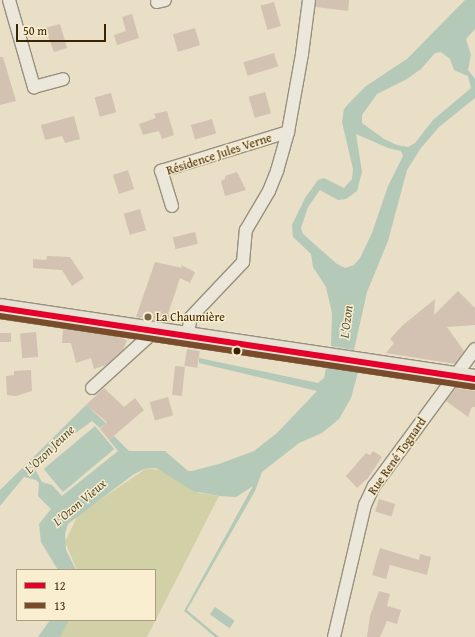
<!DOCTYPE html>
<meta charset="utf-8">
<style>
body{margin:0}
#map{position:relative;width:475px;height:637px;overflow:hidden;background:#e8dfc6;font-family:"Gentium Book Plus",serif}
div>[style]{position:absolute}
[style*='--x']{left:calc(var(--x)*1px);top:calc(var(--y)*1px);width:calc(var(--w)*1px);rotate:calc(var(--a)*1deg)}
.green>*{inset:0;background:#d1d0a7}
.water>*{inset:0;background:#b4c9b7;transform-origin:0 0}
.building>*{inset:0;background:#d3c2b1;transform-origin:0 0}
.roads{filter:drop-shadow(1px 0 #98907d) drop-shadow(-1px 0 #98907d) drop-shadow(0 1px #98907d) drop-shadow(0 -1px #98907d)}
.minor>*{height:12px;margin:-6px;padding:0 6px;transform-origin:6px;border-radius:6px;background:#ebe7da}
.primary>*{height:19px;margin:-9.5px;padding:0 9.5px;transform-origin:9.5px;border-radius:9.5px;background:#e8e2d4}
.bus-1>*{height:6px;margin:-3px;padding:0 3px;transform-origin:3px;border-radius:3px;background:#e4002b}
.bus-2>*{height:6px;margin:-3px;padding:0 3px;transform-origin:3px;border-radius:3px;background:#7a4b2a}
.dots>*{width:11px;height:11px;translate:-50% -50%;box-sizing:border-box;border:2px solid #faeed0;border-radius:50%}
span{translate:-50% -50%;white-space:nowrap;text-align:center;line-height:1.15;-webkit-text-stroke:3px #faeed0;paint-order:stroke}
.street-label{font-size:12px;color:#3a2402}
.poi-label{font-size:12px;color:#3a2402}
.left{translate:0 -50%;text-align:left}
.water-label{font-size:13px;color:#585236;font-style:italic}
.legend{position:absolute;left:16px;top:569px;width:140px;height:52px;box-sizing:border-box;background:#faeed0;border:1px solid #ad9d7e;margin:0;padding:5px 7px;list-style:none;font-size:12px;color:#3a2402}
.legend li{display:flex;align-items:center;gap:8px;height:20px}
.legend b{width:20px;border:1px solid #ad9d7e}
.scale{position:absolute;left:16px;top:24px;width:90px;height:18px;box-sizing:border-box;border:2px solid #3a2402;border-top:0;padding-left:5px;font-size:12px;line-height:14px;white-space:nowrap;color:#3a2402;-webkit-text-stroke:3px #faeed0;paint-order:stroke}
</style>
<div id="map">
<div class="green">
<div style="clip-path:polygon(147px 468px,164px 471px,199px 493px,219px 496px,147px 637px,54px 637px,67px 620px,155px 620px,155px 570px,77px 570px,65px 542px,78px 515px)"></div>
</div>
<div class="water">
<div style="clip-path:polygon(evenodd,465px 0,475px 0,475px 29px,466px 39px,471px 55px,468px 70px,475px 79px,475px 98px,439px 127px,421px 148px,407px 170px,388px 241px,367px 292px,354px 350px,331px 346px,332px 313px,326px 287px,313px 267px,311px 254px,293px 237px,292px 225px,305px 198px,318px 180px,324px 178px,344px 188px,352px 179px,353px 169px,342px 122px,344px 109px,350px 102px,366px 86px,407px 59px,465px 0,441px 52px,450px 59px,454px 70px,468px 76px,471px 88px,433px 120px,415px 143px,408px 147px,397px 145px,384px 139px,362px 123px,362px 115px,377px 94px,407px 79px,421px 69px,435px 53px,441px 52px,465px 0,356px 134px,388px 148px,401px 151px,403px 156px,388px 186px,372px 233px,360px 258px,354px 265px,345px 268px,337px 264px,303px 234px,301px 228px,308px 207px,320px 190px,338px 200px,346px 199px,357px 191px,362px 172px,356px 134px)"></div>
<div style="clip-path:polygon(199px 358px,318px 383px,324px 378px,326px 368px,358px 372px,351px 398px,339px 419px,322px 433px,299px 443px,262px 472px,255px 491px,187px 610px,219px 637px,215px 637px,184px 611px,253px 486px,236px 497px,219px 496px,193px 491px,156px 468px,147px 468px,134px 474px,68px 524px,65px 534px,66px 550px,76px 570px,58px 570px,41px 542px,39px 524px,51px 509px,38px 496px,39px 483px,36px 480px,24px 477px,0 506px,0 490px,86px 405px,106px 423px,100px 428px,92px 421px,70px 437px,35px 469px,42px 482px,52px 485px,62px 496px,118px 451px,109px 440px,114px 436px,129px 451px,165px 451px,188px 471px,192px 471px,219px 464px,254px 451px,277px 433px,317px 391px,199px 363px)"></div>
<div style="left:95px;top:426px;width:30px;height:67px;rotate:50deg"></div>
<div style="left:215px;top:607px;width:24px;height:9px;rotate:35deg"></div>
<div style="clip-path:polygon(50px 620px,69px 620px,60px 637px,38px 637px)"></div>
</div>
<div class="building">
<div style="clip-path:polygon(316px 0,349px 0,348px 11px,316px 7px)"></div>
<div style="left:274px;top:2px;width:25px;height:14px;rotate:74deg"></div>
<div style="clip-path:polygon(132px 14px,139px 38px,117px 45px,114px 35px,126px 31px,122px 17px)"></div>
<div style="clip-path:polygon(60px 24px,67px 48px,54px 52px,45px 28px)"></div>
<div style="left:195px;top:28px;width:18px;height:23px;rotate:74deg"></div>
<div style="left:274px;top:53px;width:14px;height:32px;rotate:73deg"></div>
<div style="clip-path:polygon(0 57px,3px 57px,16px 101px,0 105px)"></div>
<div style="left:265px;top:92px;width:22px;height:17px;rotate:74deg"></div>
<div style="left:111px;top:93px;width:20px;height:17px;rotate:75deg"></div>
<div style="clip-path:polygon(167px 111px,174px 135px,162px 139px,159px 131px,143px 135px,139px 124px,156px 118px,154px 114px)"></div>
<div style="clip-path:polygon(74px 116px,80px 139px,65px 143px,62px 136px,45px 140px,41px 125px)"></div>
<div style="left:212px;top:119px;width:15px;height:22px;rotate:74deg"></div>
<div style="left:128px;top:170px;width:20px;height:16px;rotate:72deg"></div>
<div style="clip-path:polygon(237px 172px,246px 190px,225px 196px,221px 181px,225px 179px,225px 176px)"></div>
<div style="left:140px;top:209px;width:22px;height:17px;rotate:74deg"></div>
<div style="left:195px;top:232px;width:12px;height:23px;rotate:76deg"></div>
<div style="clip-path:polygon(47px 256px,70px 257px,84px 278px,72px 286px,62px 270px,33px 268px,33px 259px,46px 260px)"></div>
<div style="clip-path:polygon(155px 262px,182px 268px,181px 265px,195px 272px,190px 283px,180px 278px,168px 314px,171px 315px,169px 322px,136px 317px)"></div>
<div style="clip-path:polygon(458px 291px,475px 308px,475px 325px,447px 327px,464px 351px,455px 364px,386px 353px,394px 343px,390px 339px,403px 325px,435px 299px,434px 315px)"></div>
<div style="clip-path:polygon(63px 329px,114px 336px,127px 340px,123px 350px,106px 365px,94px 369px,91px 358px,76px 363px,71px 343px,62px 343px)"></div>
<div style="left:36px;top:332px;width:25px;height:16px;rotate:85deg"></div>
<div style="left:0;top:333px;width:11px;height:9px"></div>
<div style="left:187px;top:349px;width:13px;height:17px;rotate:9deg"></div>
<div style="left:175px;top:366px;width:10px;height:29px;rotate:6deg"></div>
<div style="clip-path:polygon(31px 370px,32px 391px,16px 396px,7px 395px,6px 376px,14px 375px,14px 371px)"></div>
<div style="clip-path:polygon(104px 388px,124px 407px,135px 398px,144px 410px,109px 440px,100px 429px,107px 422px,86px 405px)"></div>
<div style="clip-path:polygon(456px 388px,475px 391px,475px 407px,472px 407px,468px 417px,446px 401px)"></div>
<div style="left:168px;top:397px;width:19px;height:19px;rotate:74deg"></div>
<div style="clip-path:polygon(373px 451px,382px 457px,368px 478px,357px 488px,346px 476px,366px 453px,370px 455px)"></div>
<div style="left:379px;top:499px;width:17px;height:13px;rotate:17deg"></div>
<div style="clip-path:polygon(380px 548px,419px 560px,420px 554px,431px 557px,427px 575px,390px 565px,386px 579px,372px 575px)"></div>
<div style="clip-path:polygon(379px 591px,390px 594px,387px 606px,401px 610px,397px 624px,387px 621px,380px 637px,367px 637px,370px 616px)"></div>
</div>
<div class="roads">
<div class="minor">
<div style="--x:9;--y:0;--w:91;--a:74"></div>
<div style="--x:34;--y:87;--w:30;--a:-15"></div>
<div style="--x:157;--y:2;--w:8;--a:-14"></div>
<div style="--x:172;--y:206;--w:37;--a:-107"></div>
<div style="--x:161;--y:171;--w:133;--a:-17.1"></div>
<div style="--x:187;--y:336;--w:19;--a:-78"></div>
<div style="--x:191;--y:317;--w:76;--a:-46.6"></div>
<div style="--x:243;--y:262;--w:32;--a:-85"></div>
<div style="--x:246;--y:230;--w:45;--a:-59.5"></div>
<div style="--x:269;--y:191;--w:22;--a:-68"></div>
<div style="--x:277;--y:171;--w:41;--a:-74.2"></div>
<div style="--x:288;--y:132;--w:79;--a:-79.8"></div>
<div style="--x:302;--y:54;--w:54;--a:-82.6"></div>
<div style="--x:92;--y:388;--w:74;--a:-42.3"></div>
<div style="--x:147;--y:338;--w:7;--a:-74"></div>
<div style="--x:334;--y:637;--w:136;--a:-76.8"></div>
<div style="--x:365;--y:505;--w:21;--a:-65"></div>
<div style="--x:374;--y:486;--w:170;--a:-53.6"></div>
</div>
<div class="primary">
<div style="--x:0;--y:308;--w:480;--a:8.5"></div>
</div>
</div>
<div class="bus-1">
<div style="--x:0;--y:308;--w:480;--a:8.5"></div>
</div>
<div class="bus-2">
<div style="--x:0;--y:316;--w:479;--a:8.5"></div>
</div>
<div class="dots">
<div style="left:148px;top:317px;background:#776547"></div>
<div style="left:237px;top:351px;background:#3a2402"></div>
</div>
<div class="street-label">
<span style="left:219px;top:154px;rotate:-18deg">Résidence Jules Verne</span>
<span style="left:397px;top:456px;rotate:-55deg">Rue René Tognard</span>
</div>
<div class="poi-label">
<span class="left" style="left:156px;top:317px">La Chaumière</span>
</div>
<div class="water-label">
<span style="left:347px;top:322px;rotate:-83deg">L'Ozon</span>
<span style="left:50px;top:450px;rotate:-44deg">L'Ozon Jeune</span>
<span style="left:80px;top:503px;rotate:-40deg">L'Ozon Vieux</span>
</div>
<ul class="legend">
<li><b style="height:5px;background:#e4002b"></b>12</li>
<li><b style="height:5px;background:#7a4b2a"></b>13</li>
</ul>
<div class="scale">50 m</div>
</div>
